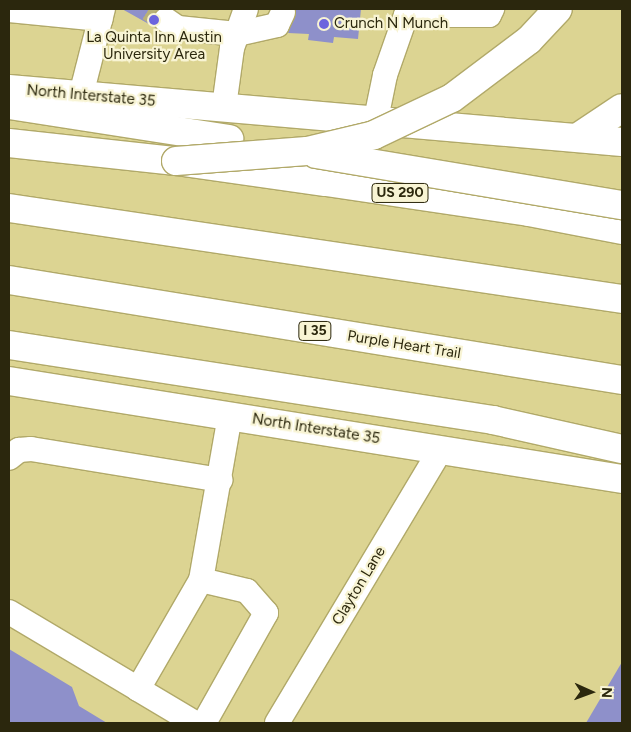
<!DOCTYPE html>
<style>
body{margin:0}
#map{position:relative;width:631px;height:732px;overflow:hidden;background:#dcd492;font-family:Figtree,sans-serif}
div>[style]{position:absolute}
[style*='--x']{left:calc(var(--x)*1px);top:calc(var(--y)*1px);width:calc(var(--w)*1px);rotate:calc(var(--a)*1deg)}
.building>*{inset:0;background:#8e90ca}
.minor-tunnel>*{height:24px;margin-top:-12px;transform-origin:0;background:repeating-linear-gradient(90deg,#b9b177 0 24px,transparent 0 36px)}
.roads{filter:drop-shadow(1px 0 #b1a969) drop-shadow(-1px 0 #b1a969) drop-shadow(0 1px #b1a969) drop-shadow(0 -1px #b1a969)}
.minor>*{height:24px;margin:-12px;padding:0 12px;transform-origin:12px;border-radius:12px;background:#fff}
.major>*{height:28px;margin:-14px;padding:0 14px;transform-origin:14px;border-radius:14px;background:#fff}
.highway>*{height:28px;margin:-14px;padding:0 14px;transform-origin:14px;border-radius:14px;background:#fff}
.bridges{filter:drop-shadow(1px 0 #b1a969) drop-shadow(-1px 0 #b1a969) drop-shadow(0 1px #b1a969) drop-shadow(0 -1px #b1a969)}
.highway-bridge>*{height:28px;margin:-14px;padding:0 14px;transform-origin:14px;border-radius:14px;background:#fff}
.dots>*{width:14px;height:14px;translate:-50% -50%;box-sizing:border-box;border:2px solid #f8f4d4;border-radius:50%}
span{translate:-50% -50%;white-space:nowrap;text-align:center;line-height:1.15;-webkit-text-stroke:4.5px #f8f4d4;paint-order:stroke}
.shield-label span{padding:1px 4px;background:#f8f4d4;border:1px solid;border-radius:4px;-webkit-text-stroke-width:0}
.shield-label{font-size:14px;color:#2b270d;font-weight:700}
.poi-label{font-size:15px;color:#2b270d}
.left{translate:0 -50%;text-align:left}
.street-label{font-size:15px;color:#2b270d}
.frame{position:absolute;inset:0;border:10px solid #2b270d;pointer-events:none}
.north{position:absolute;left:566px;top:667px;width:50px;height:50px;-webkit-text-stroke:4px #f8f4d4;paint-order:stroke;rotate:92deg;font-size:14px;font-weight:700;line-height:20px;text-align:center;color:#2b270d}
.north::after{content:'';display:block;margin:auto;width:18px;height:22px;background:#2b270d;clip-path:polygon(50% 0,100% 100%,50% 72%,0 100%)}
</style>
<div id="map">
<div class="building">
<div style="clip-path:polygon(122px 9px,159px 9px,152px 19px,156px 28px)"></div>
<div style="clip-path:polygon(296px 9px,361px 9px,358px 39px,334px 37px,333px 43px,308px 40px,309px 34px,288px 33px)"></div>
<div style="clip-path:polygon(9px 649px,72px 687px,79px 706px,107px 723px,9px 723px)"></div>
<div style="clip-path:polygon(622px 662px,622px 723px,586px 723px)"></div>
</div>
<div class="minor-tunnel">
<div style="--x:149;--y:9;--w:20;--a:33"></div>
</div>
<div class="roads">
<div class="minor">
<div style="--x:9;--y:10;--w:92;--a:5.6"></div>
<div style="--x:166;--y:20;--w:14;--a:34"></div>
<div style="--x:178;--y:28;--w:59;--a:5.8"></div>
<div style="--x:237;--y:34;--w:41;--a:-12.7"></div>
<div style="--x:277;--y:25;--w:14;--a:-65"></div>
<div style="--x:81;--y:95;--w:89;--a:-75.7"></div>
<div style="--x:224;--y:107;--w:60;--a:-82.3"></div>
<div style="--x:232;--y:48;--w:41;--a:-70.3"></div>
<div style="--x:376;--y:119;--w:45;--a:-78.4"></div>
<div style="--x:385;--y:75;--w:64;--a:-70.7"></div>
<div style="--x:406;--y:15;--w:83;--a:0"></div>
<div style="--x:489;--y:15;--w:7;--a:-63"></div>
<div style="--x:9;--y:458;--w:13;--a:-39"></div>
<div style="--x:19;--y:450;--w:12;--a:-5"></div>
<div style="--x:31;--y:449;--w:192;--a:9.3"></div>
<div style="--x:201;--y:580;--w:47;--a:13.4"></div>
<div style="--x:247;--y:591;--w:29;--a:49"></div>
<div style="--x:266;--y:613;--w:126;--a:119.4"></div>
<div style="--x:9;--y:612;--w:150;--a:30.8"></div>
<div style="--x:195;--y:723;--w:66;--a:-149.2"></div>
<div style="--x:138;--y:689;--w:126;--a:-60"></div>
<div style="--x:201;--y:580;--w:167;--a:-80"></div>
<div style="--x:277;--y:723;--w:319;--a:-59.1"></div>
</div>
<div class="major">
<div style="--x:9;--y:89;--w:615;--a:4.94"></div>
<div style="--x:580;--y:136;--w:50;--a:-33.7"></div>
<div style="--x:9;--y:381;--w:621;--a:9.08"></div>
</div>
<div class="highway">
<div style="--x:9;--y:105;--w:223;--a:8.8"></div>
<div style="--x:9;--y:143;--w:168;--a:6.2"></div>
<div style="--x:176;--y:161;--w:151;--a:8"></div>
<div style="--x:326;--y:182;--w:205;--a:8.4"></div>
<div style="--x:529;--y:212;--w:95;--a:11"></div>
<div style="--x:9;--y:208;--w:620;--a:8.44"></div>
<div style="--x:9;--y:280;--w:621;--a:9.27"></div>
<div style="--x:9;--y:345;--w:490;--a:8.8"></div>
<div style="--x:493;--y:420;--w:132;--a:12.7"></div>
</div>
</div>
<div class="bridges">
<div class="highway-bridge">
<div style="--x:316;--y:154;--w:310;--a:9.5"></div>
<div style="--x:176;--y:161;--w:131;--a:-4.4"></div>
<div style="--x:307;--y:151;--w:69;--a:-13.4"></div>
<div style="--x:374;--y:135;--w:86;--a:-25.4"></div>
<div style="--x:452;--y:98;--w:96;--a:-37"></div>
<div style="--x:529;--y:40;--w:42;--a:-46.9"></div>
</div>
</div>
<div class="dots">
<div style="left:154px;top:20px;background:#6c64de"></div>
<div style="left:324px;top:24px;background:#6c64de"></div>
</div>
<div class="shield-label">
<span style="left:400px;top:193px">US 290</span>
<span style="left:315px;top:331px">I 35</span>
</div>
<div class="poi-label">
<span class="left" style="left:334px;top:24px">Crunch N Munch</span>
<span style="left:154px;top:46px">La Quinta Inn Austin<br>University Area</span>
</div>
<div class="street-label">
<span style="left:91px;top:96px;rotate:5deg">North Interstate 35</span>
<span style="left:404px;top:345px;rotate:9deg">Purple Heart Trail</span>
<span style="left:316px;top:429px;rotate:9deg">North Interstate 35</span>
<span style="left:359px;top:586px;rotate:-59deg">Clayton Lane</span>
</div>
<div class="frame"></div>
<div class="north">N</div>
</div>
